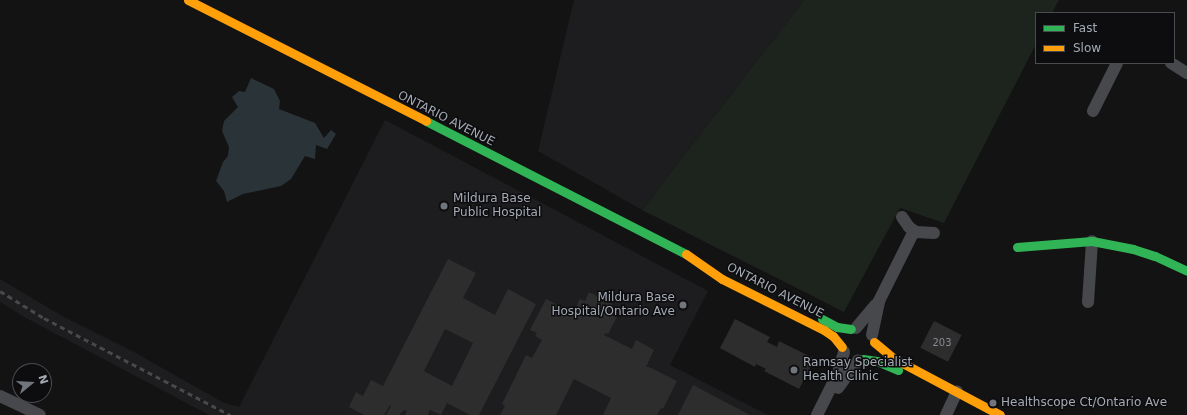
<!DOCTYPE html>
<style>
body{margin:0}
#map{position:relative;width:1187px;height:415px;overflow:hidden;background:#131313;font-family:"DejaVu Sans",sans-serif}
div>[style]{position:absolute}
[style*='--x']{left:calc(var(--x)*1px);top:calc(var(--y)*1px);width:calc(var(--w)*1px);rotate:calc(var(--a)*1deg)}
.built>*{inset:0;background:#1d1d1f}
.green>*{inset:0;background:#1d231d}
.water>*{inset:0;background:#2a3338}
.building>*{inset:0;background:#2d2d2e;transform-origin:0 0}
.street>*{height:12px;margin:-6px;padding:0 6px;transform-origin:6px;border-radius:6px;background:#47484c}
.fast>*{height:9px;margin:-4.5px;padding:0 4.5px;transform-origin:4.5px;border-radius:4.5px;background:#30b455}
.slow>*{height:9px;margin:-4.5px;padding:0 4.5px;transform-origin:4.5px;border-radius:4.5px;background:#ff9f0a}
.rail>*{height:3px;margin-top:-1.5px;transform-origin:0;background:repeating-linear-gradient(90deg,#48494c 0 5px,transparent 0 9px)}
.dots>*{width:11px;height:11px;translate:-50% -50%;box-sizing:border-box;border:2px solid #0d0d0f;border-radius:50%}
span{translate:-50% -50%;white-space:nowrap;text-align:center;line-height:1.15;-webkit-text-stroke:3px #0d0d0f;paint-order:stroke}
.number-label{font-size:10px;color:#868b92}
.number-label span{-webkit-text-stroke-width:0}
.street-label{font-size:12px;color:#a4aab4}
.poi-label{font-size:12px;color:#a4aab4}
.left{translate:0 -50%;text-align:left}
.right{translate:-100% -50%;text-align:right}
.legend{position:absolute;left:1035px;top:12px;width:140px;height:52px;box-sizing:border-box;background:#0d0d0f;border:1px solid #494c51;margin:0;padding:5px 7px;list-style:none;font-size:12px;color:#a4aab4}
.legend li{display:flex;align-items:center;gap:8px;height:20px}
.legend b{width:20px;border:1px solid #494c51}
.north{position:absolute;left:12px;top:363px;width:40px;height:40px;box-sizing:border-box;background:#0d0d0f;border:1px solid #494c51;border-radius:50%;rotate:72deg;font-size:11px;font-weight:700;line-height:16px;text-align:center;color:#a4aab4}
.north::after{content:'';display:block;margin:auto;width:14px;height:18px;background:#71757c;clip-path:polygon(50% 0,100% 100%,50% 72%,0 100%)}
</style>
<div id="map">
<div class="built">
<div style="clip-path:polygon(574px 0,804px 0,642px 210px,538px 151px)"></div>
<div style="clip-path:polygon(385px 120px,708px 291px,670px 365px,768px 415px,209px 415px,26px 318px,0 302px,0 279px,64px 317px,134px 352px,224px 403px,239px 407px)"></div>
</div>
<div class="green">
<div style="clip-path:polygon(804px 0,1059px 0,1052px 13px,1036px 13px,1036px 44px,944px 223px,900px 208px,844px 312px,642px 210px)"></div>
</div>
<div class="water">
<div style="clip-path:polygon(251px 78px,274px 89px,280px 101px,279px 109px,315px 123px,324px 138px,331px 130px,336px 134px,327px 149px,316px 145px,315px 159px,305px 156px,291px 179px,281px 186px,243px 194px,227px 202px,224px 191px,216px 181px,223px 162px,228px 156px,229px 147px,222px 131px,224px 121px,238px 107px,232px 97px,239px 91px,245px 92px)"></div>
</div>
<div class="building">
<div style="clip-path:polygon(evenodd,448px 259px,476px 273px,463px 298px,495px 315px,508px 289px,536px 304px,479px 415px,470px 415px,447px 403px,441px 415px,430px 410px,428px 415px,405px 415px,407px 411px,404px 410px,399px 415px,386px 415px,391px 406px,390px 405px,384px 415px,364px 415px,349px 407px,356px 392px,363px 396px,371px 380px,383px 386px,448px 259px,445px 329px,473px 343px,452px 386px,424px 371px,445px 329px)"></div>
<div style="clip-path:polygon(589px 292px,612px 304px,607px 313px,617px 317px,608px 334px,606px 333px,604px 335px,632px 349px,636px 340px,654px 350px,646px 367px,649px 367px,677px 381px,663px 409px,661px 408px,657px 415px,603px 415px,611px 398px,574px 379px,556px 415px,500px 415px,505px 406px,502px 404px,526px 355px,532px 358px,542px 340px,535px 336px,537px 333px,530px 330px,546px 299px,573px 313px,580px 299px,585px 301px)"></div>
<div style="clip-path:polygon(735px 319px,770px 337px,767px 342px,777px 347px,779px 341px,815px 359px,799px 389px,764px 371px,766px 369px,756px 364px,755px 367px,720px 348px)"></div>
<div style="left:934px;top:321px;width:31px;height:30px;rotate:27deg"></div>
<div style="clip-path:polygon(693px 385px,750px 415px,678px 415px)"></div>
</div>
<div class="street">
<div style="--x:1171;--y:63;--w:19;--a:32"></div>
<div style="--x:1093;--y:111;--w:54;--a:-63.4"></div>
<div style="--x:902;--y:217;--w:12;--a:55"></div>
<div style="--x:909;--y:227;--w:9;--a:36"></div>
<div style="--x:916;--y:232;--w:18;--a:3"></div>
<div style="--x:1088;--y:302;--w:61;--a:-86.2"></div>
<div style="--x:856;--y:328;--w:30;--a:-50"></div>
<div style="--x:872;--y:335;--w:35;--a:-78"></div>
<div style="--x:879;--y:301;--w:78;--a:-63.4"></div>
<div style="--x:838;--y:388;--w:34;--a:-54"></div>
<div style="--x:0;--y:396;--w:44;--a:25.4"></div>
<div style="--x:817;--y:415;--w:47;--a:-63.4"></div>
<div style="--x:838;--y:373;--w:22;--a:-74"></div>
<div style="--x:946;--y:415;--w:26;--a:-65"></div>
</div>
<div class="fast">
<div style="--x:426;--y:121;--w:292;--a:27.1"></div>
<div style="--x:1017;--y:247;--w:75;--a:-4.6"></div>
<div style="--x:1092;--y:241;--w:42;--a:11"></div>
<div style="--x:1133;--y:249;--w:23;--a:18"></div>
<div style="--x:1155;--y:256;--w:35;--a:25"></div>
<div style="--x:822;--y:319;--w:17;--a:28"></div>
<div style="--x:837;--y:327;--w:14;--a:8"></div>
<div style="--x:863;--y:359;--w:14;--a:8"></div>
<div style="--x:877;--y:361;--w:23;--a:23"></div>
</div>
<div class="slow">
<div style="--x:188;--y:0;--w:267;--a:26.9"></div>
<div style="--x:686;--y:254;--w:44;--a:34.8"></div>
<div style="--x:722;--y:279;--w:114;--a:26.6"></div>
<div style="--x:824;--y:330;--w:11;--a:34"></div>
<div style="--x:833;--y:336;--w:14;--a:51"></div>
<div style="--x:874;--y:342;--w:25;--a:40"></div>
<div style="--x:893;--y:358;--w:121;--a:28"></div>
</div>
<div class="rail">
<div style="--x:0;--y:291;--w:52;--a:31.5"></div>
<div style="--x:44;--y:318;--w:210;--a:27.5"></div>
</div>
<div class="dots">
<div style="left:444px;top:206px;background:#71757c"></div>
<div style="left:683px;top:305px;background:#71757c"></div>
<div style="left:794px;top:370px;background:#71757c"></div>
<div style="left:993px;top:403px;background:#71757c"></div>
</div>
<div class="number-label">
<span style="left:942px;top:343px">203</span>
</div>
<div class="street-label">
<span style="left:446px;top:119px;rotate:27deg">ONTARIO AVENUE</span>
<span style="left:775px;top:291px;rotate:27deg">ONTARIO AVENUE</span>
</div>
<div class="poi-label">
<span class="left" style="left:453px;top:206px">Mildura Base<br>Public Hospital</span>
<span class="right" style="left:675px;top:305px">Mildura Base<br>Hospital/Ontario Ave</span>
<span class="left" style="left:803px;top:370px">Ramsay Specialist<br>Health Clinic</span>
<span class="left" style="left:1001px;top:403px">Healthscope Ct/Ontario Ave</span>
</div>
<ul class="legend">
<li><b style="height:5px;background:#30b455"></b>Fast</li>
<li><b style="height:5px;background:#ff9f0a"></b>Slow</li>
</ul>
<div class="north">N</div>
</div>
